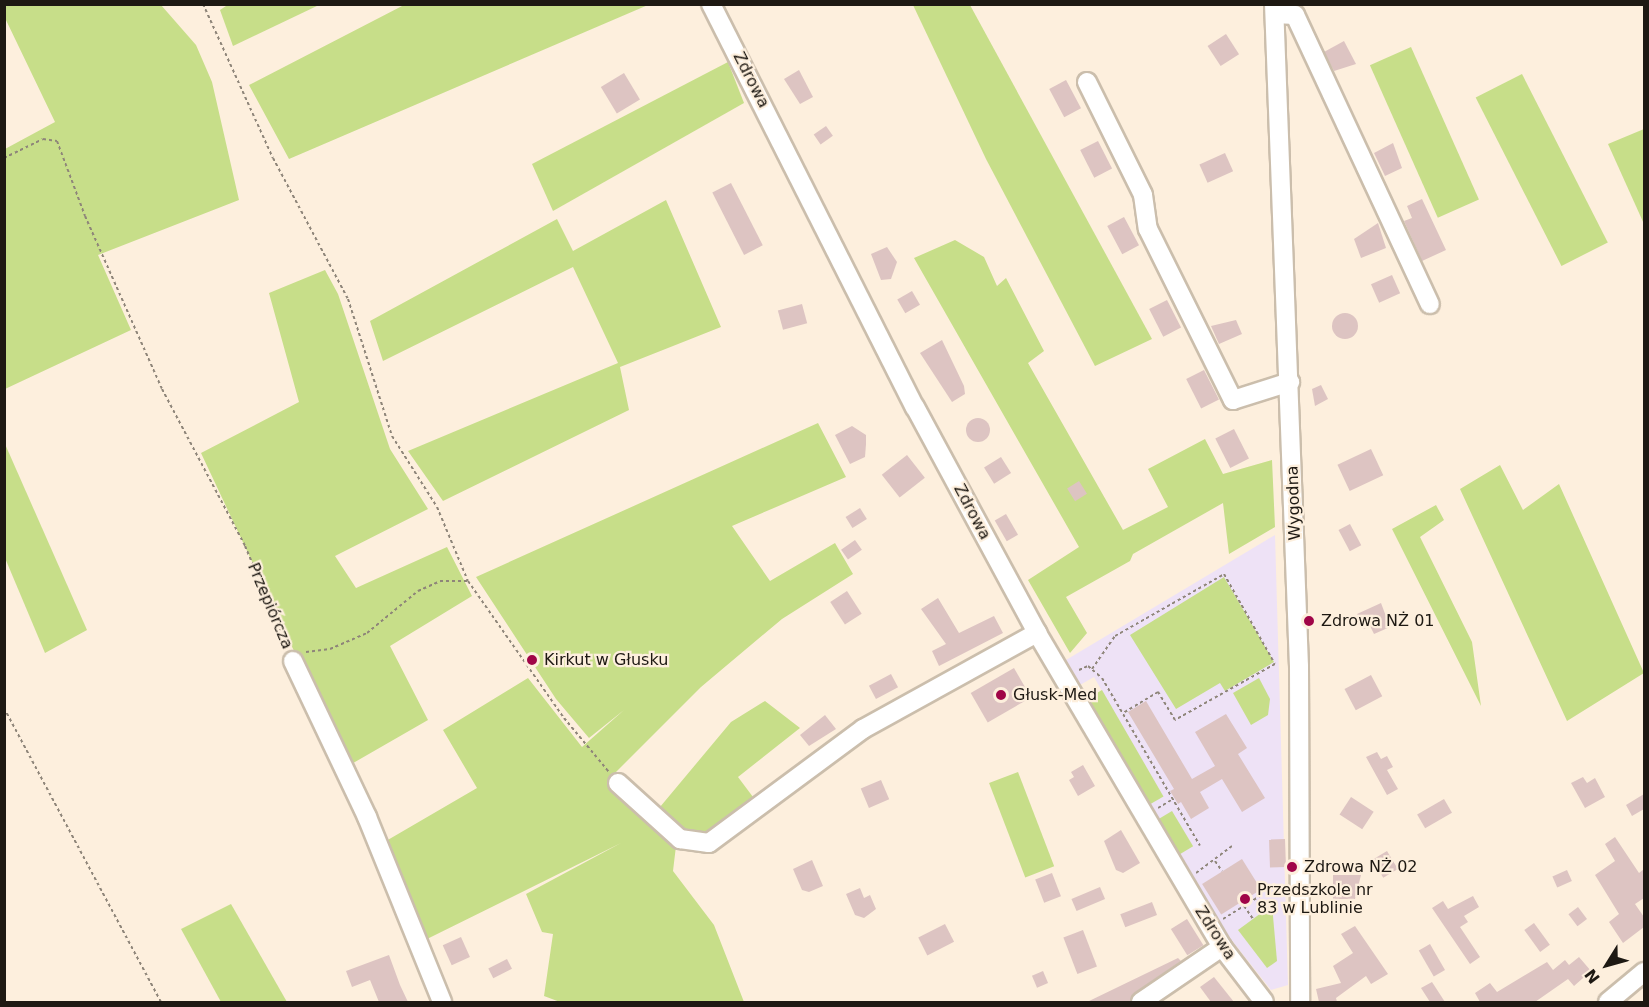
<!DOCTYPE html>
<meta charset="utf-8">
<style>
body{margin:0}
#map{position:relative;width:1649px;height:1007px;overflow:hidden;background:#fdefdd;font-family:"DejaVu Sans",sans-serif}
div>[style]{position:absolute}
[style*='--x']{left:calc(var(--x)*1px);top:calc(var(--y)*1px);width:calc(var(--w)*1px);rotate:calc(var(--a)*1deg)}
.education>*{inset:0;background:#eee2f6}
.green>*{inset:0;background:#c7de89;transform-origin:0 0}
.building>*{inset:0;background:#ddc4c2;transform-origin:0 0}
.round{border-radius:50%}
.path>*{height:2px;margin-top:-1px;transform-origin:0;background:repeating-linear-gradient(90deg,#8e8579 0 3px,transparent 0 6px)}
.roads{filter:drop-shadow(2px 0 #cbbeac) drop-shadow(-2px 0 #cbbeac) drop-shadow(0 2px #cbbeac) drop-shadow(0 -2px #cbbeac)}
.minor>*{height:18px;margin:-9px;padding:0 9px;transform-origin:9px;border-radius:9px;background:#fff}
.dots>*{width:16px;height:16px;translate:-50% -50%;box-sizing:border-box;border:3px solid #fdefdd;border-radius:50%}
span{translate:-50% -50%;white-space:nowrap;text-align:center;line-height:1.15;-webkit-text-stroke:4.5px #fdefdd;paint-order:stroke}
.street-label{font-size:16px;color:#1e1913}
.poi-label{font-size:16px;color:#1e1913}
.left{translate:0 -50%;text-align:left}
.frame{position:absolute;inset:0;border:6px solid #1e1913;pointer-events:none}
.north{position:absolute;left:1577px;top:935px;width:60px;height:60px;-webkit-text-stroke:4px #fdefdd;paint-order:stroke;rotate:233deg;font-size:16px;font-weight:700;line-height:24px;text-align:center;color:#1e1913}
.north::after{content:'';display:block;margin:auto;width:21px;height:27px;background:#1e1913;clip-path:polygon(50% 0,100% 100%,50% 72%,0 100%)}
</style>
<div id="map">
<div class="education">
<div style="clip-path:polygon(1275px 535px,1288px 985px,1271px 990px,1218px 923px,1088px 699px,1102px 691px,1094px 677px,1080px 685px,1066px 660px)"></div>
</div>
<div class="green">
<div style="clip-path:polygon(5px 4px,161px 5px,196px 45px,212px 82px,239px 200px,98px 255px,131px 330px,5px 389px,5px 149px,55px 122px,5px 18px)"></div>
<div style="clip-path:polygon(229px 4px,319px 4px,319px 5px,233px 46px,220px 10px)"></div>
<div style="clip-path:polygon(404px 5px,517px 6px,648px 5px,289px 159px,249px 85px)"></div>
<div style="clip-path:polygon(913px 5px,970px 5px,1152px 339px,1095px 366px,986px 159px)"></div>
<div style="left:1411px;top:47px;width:167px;height:45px;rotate:66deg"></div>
<div style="clip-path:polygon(728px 62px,744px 103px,553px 211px,532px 164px)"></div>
<div style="left:1522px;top:74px;width:189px;height:52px;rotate:63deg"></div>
<div style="clip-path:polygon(1644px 129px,1644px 224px,1608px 144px)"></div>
<div style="clip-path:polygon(666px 200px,721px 327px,620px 367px,629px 410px,443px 501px,408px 451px,618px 363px,573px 267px,383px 361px,370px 321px,557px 219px,573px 251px)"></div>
<div style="clip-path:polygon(955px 240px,984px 257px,997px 286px,1006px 278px,1044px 351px,1028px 363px,1123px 530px,1168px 507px,1148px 469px,1205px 439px,1223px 474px,1272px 460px,1275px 527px,1229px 554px,1223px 503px,1133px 554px,1130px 561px,1066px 597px,1087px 633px,1070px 653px,1028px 580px,1079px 547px,914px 258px)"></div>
<div style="clip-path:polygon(325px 270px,338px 294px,390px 449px,428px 509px,335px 556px,356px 588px,447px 547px,472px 596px,390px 646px,428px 720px,348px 766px,201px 453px,299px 402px,269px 293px)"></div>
<div style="clip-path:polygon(818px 423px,846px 477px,732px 526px,770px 581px,835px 543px,853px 574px,782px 619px,701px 687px,608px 780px,676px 846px,673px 871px,714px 925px,744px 1002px,560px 1002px,544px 996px,553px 934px,542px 932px,526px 894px,621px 843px,425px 940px,386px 841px,477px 788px,443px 730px,528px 678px,582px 747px,624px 710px,589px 738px,556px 699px,476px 577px)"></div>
<div style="clip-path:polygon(5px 444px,87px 630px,45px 653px,5px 558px)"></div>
<div style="clip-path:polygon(1500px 465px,1523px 510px,1559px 484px,1644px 673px,1567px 721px,1460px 489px)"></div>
<div style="clip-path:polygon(1436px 505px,1444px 520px,1420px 537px,1472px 642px,1481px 706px,1392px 529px)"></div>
<div style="clip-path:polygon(1224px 577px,1274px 662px,1225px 691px,1220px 683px,1176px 709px,1130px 635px)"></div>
<div style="clip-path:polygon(1259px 678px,1270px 699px,1268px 715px,1251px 725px,1233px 693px)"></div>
<div style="left:1102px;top:690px;width:123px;height:17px;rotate:60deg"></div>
<div style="clip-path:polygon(765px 701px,800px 728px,738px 777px,756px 801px,702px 836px,690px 833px,660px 807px,731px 722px)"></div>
<div style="left:1018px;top:772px;width:101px;height:31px;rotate:69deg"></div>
<div style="left:1172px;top:811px;width:41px;height:17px;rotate:59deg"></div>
<div style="clip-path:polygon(231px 904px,287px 1002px,221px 1002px,181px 929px)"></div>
<div style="clip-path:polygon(1272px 905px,1277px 961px,1267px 968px,1238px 930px)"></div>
</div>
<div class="building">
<div style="left:1226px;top:34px;width:24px;height:22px;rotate:57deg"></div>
<div style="clip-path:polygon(1344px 41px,1356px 64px,1334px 71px,1324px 52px)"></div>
<div style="clip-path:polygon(799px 70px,813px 97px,800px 104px,784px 79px)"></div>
<div style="left:624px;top:73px;width:31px;height:27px;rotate:59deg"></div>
<div style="left:1066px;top:80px;width:32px;height:19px;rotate:62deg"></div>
<div style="left:826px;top:126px;width:12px;height:15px;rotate:55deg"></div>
<div style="left:1098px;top:141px;width:31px;height:20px;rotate:63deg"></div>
<div style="clip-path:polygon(1393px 143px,1402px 168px,1385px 176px,1374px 153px)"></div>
<div style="left:1225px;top:153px;width:20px;height:28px;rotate:66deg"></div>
<div style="left:731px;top:183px;width:70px;height:21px;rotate:63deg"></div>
<div style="clip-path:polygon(1422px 199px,1446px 250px,1422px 261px,1404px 221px,1412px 218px,1407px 206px)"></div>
<div style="left:1124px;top:217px;width:32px;height:19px;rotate:62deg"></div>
<div style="clip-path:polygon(1378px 223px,1386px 248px,1361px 258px,1354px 239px)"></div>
<div style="clip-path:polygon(887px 247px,897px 262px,891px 279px,881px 280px,871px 254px)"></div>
<div style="left:1392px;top:275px;width:20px;height:23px;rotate:66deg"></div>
<div style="left:912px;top:291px;width:16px;height:17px;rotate:60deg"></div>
<div style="left:1167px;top:300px;width:31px;height:20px;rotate:63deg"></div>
<div style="left:802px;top:304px;width:20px;height:25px;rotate:75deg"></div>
<div class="round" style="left:1332px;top:313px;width:26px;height:26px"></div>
<div style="clip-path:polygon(1236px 320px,1242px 334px,1219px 344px,1211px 326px)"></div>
<div style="clip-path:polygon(942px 340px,964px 386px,965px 394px,952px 402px,920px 353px)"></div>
<div style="left:1204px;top:370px;width:33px;height:20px;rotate:63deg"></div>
<div style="clip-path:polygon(1321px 385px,1328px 399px,1315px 406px,1312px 389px)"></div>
<div class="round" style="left:966px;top:418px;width:24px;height:24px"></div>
<div style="clip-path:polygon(852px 426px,866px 435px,866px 444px,865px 457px,850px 464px,835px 435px)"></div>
<div style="left:1234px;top:429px;width:33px;height:21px;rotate:63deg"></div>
<div style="left:1371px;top:449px;width:29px;height:37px;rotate:65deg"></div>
<div style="left:907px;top:455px;width:29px;height:32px;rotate:52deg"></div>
<div style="left:1001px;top:457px;width:19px;height:20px;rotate:58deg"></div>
<div style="left:1079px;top:481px;width:15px;height:14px;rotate:58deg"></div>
<div style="left:860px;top:508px;width:13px;height:17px;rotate:58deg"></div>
<div style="left:1006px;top:514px;width:24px;height:13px;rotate:60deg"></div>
<div style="left:1350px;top:524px;width:24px;height:13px;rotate:62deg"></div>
<div style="left:855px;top:540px;width:12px;height:17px;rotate:55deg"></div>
<div style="left:847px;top:591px;width:27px;height:20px;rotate:57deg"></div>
<div style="clip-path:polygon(938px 598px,959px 633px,994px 616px,1003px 633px,939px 666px,932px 651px,946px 644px,921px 609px)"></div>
<div style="clip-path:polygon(1381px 603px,1390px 627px,1374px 634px,1370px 626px,1364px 629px,1357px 614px)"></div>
<div style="left:1014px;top:668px;width:34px;height:50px;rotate:60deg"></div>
<div style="left:891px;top:674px;width:15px;height:25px;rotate:62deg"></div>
<div style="left:1371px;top:675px;width:24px;height:30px;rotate:62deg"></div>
<div style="clip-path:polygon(1146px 701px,1192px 779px,1215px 766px,1195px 732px,1226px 714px,1247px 748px,1238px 754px,1265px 798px,1242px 812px,1222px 779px,1200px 792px,1209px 808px,1191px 819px,1181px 802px,1178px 804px,1170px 791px,1174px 789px,1128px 712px)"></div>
<div style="clip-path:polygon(825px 715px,836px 729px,809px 746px,800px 735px)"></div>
<div style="clip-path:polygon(1377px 752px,1381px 759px,1387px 756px,1393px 767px,1387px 770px,1398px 789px,1387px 795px,1366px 757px)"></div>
<div style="clip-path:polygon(1083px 765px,1095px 786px,1078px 796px,1069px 780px,1074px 777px,1071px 772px)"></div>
<div style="clip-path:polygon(1583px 777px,1587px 783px,1595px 778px,1605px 797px,1585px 808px,1571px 783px)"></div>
<div style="left:881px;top:780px;width:21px;height:22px;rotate:67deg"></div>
<div style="clip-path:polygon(1644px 794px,1644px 809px,1632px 816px,1626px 805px)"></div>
<div style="left:1351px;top:797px;width:27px;height:21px;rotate:33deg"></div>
<div style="left:1444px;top:799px;width:16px;height:31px;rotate:60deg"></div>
<div style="clip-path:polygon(1121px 830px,1140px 863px,1123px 873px,1116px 870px,1104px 841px)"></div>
<div style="clip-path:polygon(1615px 837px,1639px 873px,1644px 869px,1644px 898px,1635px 904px,1644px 917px,1644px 927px,1623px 943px,1609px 922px,1619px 914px,1595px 875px,1615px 861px,1605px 844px)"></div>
<div style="left:1285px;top:839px;width:28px;height:16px;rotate:88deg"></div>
<div style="left:1387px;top:851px;width:21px;height:17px;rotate:59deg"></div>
<div style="left:1242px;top:859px;width:36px;height:47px;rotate:58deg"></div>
<div style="clip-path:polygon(812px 860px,823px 886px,809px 892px,802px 890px,793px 869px)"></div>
<div style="left:1567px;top:870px;width:12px;height:16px;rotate:66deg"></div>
<div style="left:1052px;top:873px;width:25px;height:18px;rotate:69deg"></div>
<div style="clip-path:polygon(1333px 875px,1361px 875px,1355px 899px,1333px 899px)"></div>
<div style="left:1100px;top:887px;width:13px;height:31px;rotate:67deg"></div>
<div style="clip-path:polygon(860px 888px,864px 898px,870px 895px,876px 909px,864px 918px,855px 915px,846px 894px)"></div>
<div style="clip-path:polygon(1473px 896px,1479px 907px,1464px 916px,1468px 922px,1460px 927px,1480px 957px,1470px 964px,1432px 908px,1443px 901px,1448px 909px)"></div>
<div style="left:1152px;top:902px;width:14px;height:34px;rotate:69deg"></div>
<div style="left:1578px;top:907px;width:15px;height:12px;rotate:53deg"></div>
<div style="left:1187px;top:919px;width:31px;height:19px;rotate:58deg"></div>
<div style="left:1534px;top:923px;width:27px;height:12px;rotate:54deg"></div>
<div style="left:945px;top:924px;width:20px;height:30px;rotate:63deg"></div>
<div style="clip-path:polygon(1355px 926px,1388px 974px,1371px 984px,1366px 976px,1336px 998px,1337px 1002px,1319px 1002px,1316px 989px,1341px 983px,1333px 966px,1353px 953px,1341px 934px)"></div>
<div style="left:1083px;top:930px;width:39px;height:21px;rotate:69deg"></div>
<div style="left:461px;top:937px;width:22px;height:20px;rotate:66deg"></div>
<div style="left:1430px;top:944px;width:30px;height:13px;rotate:60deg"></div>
<div style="clip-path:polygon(389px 955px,400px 985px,408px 1002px,379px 1002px,370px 980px,352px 987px,346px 971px)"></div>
<div style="clip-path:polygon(1579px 957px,1591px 971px,1574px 986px,1568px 979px,1535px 1002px,1480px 1002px,1475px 993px,1490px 983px,1497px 992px,1547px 962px,1553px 970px,1565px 960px,1569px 965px)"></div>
<div style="clip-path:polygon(1178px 958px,1181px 961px,1135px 993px,1130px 1002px,1087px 1002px)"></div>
<div style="left:507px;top:959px;width:11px;height:21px;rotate:63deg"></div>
<div style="left:1043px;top:971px;width:13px;height:12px;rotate:67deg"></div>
<div style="clip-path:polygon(1214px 977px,1234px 1002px,1211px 1002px,1200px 987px)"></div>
<div style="clip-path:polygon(1432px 982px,1445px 1002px,1430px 1002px,1421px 988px)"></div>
</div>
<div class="path">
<div style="--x:203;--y:4;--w:169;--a:65.6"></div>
<div style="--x:273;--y:158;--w:160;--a:62"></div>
<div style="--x:348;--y:299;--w:144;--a:72.2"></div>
<div style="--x:392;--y:436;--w:84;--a:57.6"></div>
<div style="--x:437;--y:507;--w:80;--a:67.3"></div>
<div style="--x:4;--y:158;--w:43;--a:-26"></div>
<div style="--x:43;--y:139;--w:14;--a:8"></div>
<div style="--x:57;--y:141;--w:80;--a:69.5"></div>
<div style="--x:85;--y:216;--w:189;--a:66"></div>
<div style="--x:162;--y:389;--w:178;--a:62.1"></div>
<div style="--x:245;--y:546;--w:108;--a:67"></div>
<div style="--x:306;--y:652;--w:24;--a:-7"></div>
<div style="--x:330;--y:649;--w:40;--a:-23.4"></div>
<div style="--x:367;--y:633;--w:66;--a:-39.5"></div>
<div style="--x:418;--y:591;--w:24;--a:-24"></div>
<div style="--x:440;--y:581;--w:28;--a:0"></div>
<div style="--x:468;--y:581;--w:167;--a:55"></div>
<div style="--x:564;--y:718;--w:70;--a:50.2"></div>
<div style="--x:1092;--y:669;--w:40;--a:-55.1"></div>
<div style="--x:1115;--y:636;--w:125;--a:-29.6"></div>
<div style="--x:1224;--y:574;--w:103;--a:60.5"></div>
<div style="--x:1275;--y:664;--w:115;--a:150.8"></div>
<div style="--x:1175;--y:720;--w:33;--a:-121"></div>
<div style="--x:1158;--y:692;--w:41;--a:149"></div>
<div style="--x:1079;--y:670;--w:10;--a:-24"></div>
<div style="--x:1088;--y:666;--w:18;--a:41"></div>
<div style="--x:1102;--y:678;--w:194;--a:59.7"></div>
<div style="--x:4;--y:708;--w:333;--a:61.9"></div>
<div style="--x:1158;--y:808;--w:17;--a:-31"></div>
<div style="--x:1215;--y:861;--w:12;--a:55"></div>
<div style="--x:1196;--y:873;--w:45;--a:-36.9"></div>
<div style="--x:1244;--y:906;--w:16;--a:55"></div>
<div style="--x:1223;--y:919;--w:47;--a:-32"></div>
</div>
<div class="roads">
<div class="minor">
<div style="--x:711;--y:4;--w:452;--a:63.2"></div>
<div style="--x:915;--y:407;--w:257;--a:61.6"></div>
<div style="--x:1037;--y:633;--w:364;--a:59.5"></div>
<div style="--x:1222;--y:947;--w:69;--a:52.6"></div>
<div style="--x:1274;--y:4;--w:662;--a:87.84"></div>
<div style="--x:1299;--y:666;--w:336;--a:89.8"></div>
<div style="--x:1275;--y:14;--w:20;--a:3"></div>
<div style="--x:1295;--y:15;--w:319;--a:65"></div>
<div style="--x:1087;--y:82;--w:126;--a:63.6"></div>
<div style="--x:1143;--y:195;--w:34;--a:82"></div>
<div style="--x:1148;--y:229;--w:191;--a:63.6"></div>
<div style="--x:1233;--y:400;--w:60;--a:-17.5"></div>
<div style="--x:293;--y:661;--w:173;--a:64.6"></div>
<div style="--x:367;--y:817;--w:200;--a:67.9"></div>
<div style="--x:618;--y:783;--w:84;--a:42.1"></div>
<div style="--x:680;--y:839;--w:29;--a:8"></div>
<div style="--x:709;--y:843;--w:192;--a:-36.5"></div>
<div style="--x:863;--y:729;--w:199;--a:-28.9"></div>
<div style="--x:1141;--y:1002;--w:98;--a:-34.2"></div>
<div style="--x:1608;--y:1002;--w:47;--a:-39.8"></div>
</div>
</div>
<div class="dots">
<div style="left:1309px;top:621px;background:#a00548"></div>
<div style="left:532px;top:660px;background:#a00548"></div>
<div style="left:1001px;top:695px;background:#a00548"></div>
<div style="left:1292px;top:867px;background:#a00548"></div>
<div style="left:1245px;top:899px;background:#a00548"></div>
</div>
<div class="street-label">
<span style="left:751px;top:80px;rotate:63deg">Zdrowa</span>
<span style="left:1294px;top:503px;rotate:-92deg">Wygodna</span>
<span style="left:972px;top:512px;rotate:62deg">Zdrowa</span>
<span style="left:270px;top:606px;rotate:67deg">Przepiórcza</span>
<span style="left:1215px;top:933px;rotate:57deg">Zdrowa</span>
</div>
<div class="poi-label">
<span class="left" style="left:1321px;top:621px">Zdrowa NŻ 01</span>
<span class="left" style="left:544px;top:660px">Kirkut w Głusku</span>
<span class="left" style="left:1013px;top:695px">Głusk-Med</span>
<span class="left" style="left:1304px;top:867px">Zdrowa NŻ 02</span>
<span class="left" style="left:1257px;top:899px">Przedszkole nr<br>83 w Lublinie</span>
</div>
<div class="frame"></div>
<div class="north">N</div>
</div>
